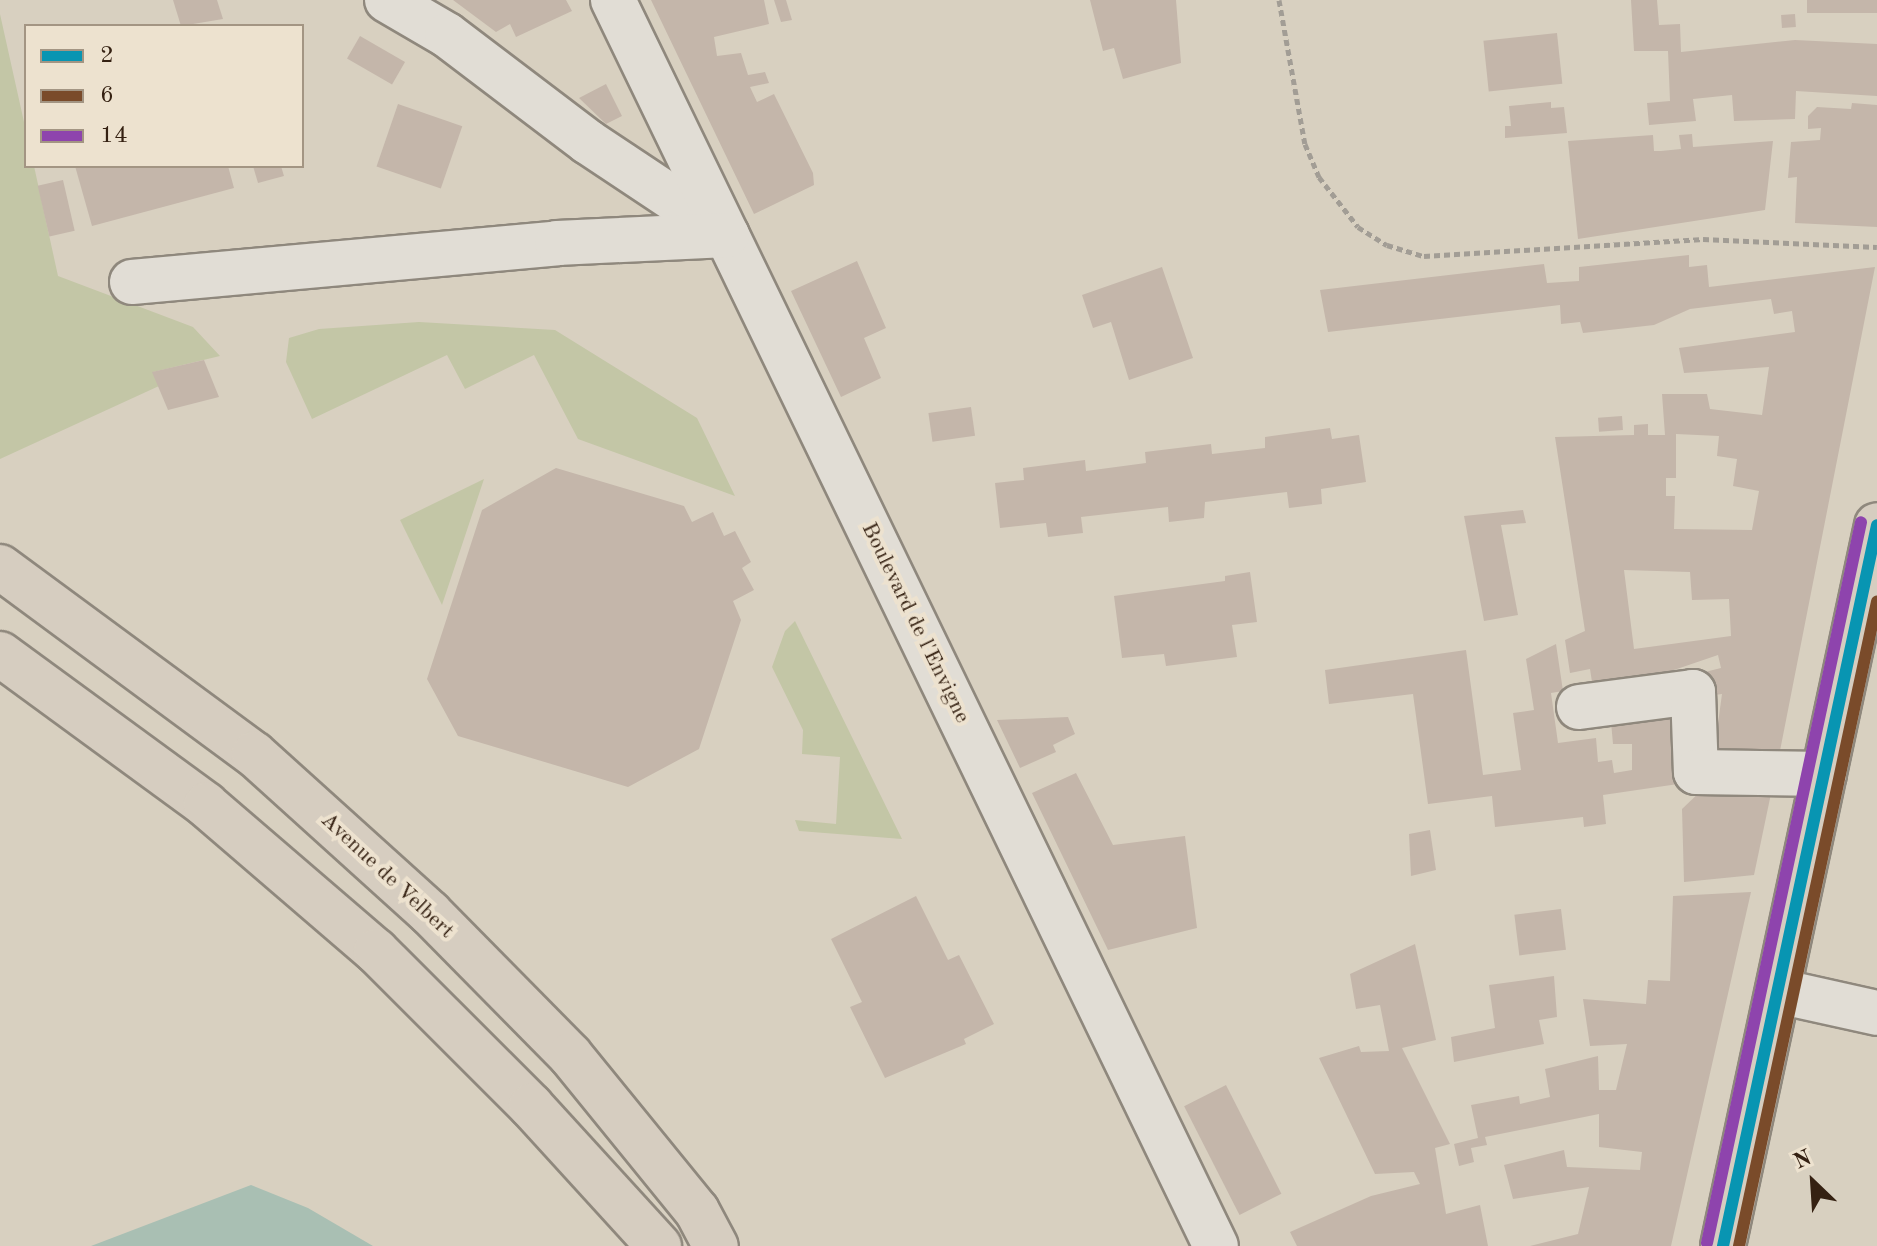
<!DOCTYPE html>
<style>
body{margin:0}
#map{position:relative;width:1877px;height:1246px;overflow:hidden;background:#d8d0c0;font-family:"Old Standard TT",serif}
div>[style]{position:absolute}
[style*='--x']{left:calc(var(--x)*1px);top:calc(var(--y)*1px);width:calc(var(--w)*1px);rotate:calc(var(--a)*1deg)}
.green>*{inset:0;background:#c3c6a6}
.water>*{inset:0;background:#a9bfb3}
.building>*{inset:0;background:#c4b6aa;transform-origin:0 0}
.path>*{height:5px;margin-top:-2.5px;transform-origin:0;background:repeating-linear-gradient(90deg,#a29d95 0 6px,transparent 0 10px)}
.roads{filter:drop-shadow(2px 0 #8f887d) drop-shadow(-2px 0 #8f887d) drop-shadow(0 2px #8f887d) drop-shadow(0 -2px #8f887d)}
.minor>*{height:44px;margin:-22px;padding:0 22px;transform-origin:22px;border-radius:22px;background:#e1ddd5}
.major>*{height:44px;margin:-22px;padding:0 22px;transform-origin:22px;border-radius:22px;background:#d6cdc0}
.bus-1>*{height:12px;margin:-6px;padding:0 6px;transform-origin:6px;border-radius:6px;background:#0895b2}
.bus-2>*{height:12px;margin:-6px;padding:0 6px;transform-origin:6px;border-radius:6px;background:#7a4b2a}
.bus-3>*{height:12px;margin:-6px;padding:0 6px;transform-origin:6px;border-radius:6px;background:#8e44ad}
span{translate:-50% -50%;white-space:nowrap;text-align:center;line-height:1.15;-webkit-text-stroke:8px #ede2cf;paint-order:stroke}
.street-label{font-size:22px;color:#352112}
.legend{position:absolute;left:24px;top:24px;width:280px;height:144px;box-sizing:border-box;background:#ede2cf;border:2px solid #a39583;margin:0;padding:10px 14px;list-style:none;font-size:24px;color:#352112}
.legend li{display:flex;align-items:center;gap:16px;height:40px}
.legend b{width:40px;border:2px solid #a39583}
.north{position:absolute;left:1773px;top:1142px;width:80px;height:80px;-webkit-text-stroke:6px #ede2cf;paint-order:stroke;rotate:335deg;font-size:22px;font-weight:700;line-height:32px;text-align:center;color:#352112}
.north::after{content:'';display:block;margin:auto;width:28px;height:36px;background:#352112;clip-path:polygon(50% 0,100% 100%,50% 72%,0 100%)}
</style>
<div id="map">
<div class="green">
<div style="clip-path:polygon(0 14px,26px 131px,26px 166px,34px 166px,58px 276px,193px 327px,220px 356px,153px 372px,159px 386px,0 459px)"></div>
<div style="clip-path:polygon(419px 322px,555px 330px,697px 418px,735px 496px,578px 439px,534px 355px,465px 389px,447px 355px,312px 419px,286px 362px,289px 338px,319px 329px)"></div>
<div style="clip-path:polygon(484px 479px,442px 605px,400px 520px)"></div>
<div style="clip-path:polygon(795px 621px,902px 839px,799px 831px,795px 820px,836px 824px,840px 757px,802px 754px,803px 730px,772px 667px,785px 631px)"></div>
</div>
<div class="water">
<div style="clip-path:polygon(251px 1185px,308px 1208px,373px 1246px,91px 1246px)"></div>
</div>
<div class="building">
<div style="clip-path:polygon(173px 0,217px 0,223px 19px,181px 26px)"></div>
<div style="clip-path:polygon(453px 0,566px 0,572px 11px,516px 37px,510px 24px,496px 32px)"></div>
<div style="clip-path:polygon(651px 0,764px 0,769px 24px,714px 37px,717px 56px,741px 53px,748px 75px,765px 72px,769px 83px,750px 87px,757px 102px,774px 94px,813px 173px,814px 185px,754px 214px)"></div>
<div style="clip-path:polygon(774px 0,786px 0,792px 20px,781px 22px)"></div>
<div style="clip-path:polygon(1090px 0,1176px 0,1181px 63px,1123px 79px,1114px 48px,1103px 51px)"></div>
<div style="clip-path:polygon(1631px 0,1657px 0,1659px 25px,1680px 24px,1681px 52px,1795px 40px,1877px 44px,1877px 96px,1796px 91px,1795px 119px,1734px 121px,1732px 95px,1693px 99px,1696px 121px,1649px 125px,1647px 103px,1670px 101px,1668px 51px,1634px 51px)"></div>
<div style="left:1807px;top:0;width:70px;height:13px"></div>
<div style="left:1795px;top:14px;width:13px;height:14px;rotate:86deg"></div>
<div style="left:1557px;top:33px;width:51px;height:74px;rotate:84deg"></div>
<div style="left:360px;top:36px;width:52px;height:26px;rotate:30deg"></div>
<div style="clip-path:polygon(606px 84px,622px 116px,606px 124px,579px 98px)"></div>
<div style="clip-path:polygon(1551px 102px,1551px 108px,1564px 107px,1567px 133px,1505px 138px,1505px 126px,1511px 126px,1509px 106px)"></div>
<div style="clip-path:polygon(1852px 103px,1877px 105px,1877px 227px,1795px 223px,1797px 177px,1788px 178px,1791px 142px,1820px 140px,1821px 128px,1808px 129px,1808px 116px,1817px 107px,1851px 109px)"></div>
<div style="left:398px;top:104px;width:68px;height:66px;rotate:19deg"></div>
<div style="clip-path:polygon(1692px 134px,1693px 147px,1773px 141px,1765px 210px,1578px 239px,1568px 141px,1653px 135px,1654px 151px,1661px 151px,1681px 149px,1679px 135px)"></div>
<div style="clip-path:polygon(75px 166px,228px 166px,234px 188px,92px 226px)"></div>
<div style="clip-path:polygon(253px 166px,281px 166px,284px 176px,258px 183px)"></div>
<div style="left:63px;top:180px;width:52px;height:26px;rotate:77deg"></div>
<div style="clip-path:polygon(evenodd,1689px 255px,1689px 267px,1707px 265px,1709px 287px,1875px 267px,1778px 761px,1713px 760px,1722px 694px,1708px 696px,1705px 672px,1721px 668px,1718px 655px,1671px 671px,1592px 682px,1590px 669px,1570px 673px,1565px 640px,1585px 631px,1555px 437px,1634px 435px,1634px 425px,1648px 424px,1648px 435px,1665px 435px,1662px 394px,1707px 394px,1710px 409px,1762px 415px,1769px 367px,1684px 373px,1679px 348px,1795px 332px,1792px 311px,1774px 314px,1771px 299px,1690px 309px,1654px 325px,1583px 333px,1580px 322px,1561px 324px,1560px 305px,1328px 332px,1320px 290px,1544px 264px,1547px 283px,1579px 281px,1579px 267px,1689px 255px,1676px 434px,1719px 436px,1717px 456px,1737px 459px,1733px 486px,1759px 491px,1752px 530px,1674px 529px,1675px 496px,1666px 496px,1666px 478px,1676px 478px,1676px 434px,1689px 255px,1624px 570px,1690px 572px,1692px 600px,1729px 599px,1731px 636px,1634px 649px,1624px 570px)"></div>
<div style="clip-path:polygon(857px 261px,886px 328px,864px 338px,881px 378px,841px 397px,791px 291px)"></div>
<div style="clip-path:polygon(1162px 267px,1193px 358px,1129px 380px,1111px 322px,1093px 328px,1082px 295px)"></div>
<div style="clip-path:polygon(204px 360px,219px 397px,168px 410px,152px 372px)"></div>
<div style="left:971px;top:407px;width:29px;height:43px;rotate:82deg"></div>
<div style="left:1622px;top:416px;width:14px;height:24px;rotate:86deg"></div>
<div style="clip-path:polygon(1330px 428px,1332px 439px,1359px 435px,1366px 482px,1321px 489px,1322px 504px,1289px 508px,1287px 492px,1205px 502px,1204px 518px,1169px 522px,1168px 507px,1081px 517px,1083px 533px,1048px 537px,1046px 523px,1000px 528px,995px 483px,1024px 480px,1023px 468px,1085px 460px,1086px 471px,1146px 463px,1145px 452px,1211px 444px,1212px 454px,1265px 448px,1265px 437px)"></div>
<div style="clip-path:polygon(556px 468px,684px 506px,692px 522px,713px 512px,724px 536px,735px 531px,751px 562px,742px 568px,754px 590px,733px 601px,741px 620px,699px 749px,628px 787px,458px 736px,427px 679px,482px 510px)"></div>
<div style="clip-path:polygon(1523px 510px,1526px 523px,1501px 525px,1518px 615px,1484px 621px,1464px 516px)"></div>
<div style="clip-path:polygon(1250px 572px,1257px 622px,1232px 625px,1237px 657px,1166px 666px,1164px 654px,1122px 658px,1114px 596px,1225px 581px,1225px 576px)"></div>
<div style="clip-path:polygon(1556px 644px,1563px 691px,1551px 693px,1558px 743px,1596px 738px,1598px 762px,1612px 760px,1614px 773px,1632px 770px,1632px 744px,1613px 744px,1611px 722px,1672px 717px,1678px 784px,1603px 795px,1606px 824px,1584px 827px,1583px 817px,1495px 827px,1492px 796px,1428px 804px,1413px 694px,1329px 704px,1325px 670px,1466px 650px,1483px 775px,1521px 770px,1513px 713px,1534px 710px,1526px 659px)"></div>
<div style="clip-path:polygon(1068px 717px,1075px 734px,1053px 745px,1056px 752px,1020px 768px,997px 720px)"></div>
<div style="clip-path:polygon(1076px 773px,1113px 845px,1185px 836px,1197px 928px,1108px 950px,1032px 793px)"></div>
<div style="clip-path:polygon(1773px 784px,1754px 875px,1684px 882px,1682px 809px,1704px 788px)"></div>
<div style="clip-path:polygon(1430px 830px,1436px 870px,1411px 876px,1409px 834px)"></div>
<div style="clip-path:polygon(1751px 892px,1671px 1246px,1530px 1246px,1578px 1234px,1589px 1187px,1513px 1199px,1504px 1165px,1564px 1150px,1567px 1167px,1640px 1170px,1642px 1152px,1599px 1147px,1599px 1114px,1485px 1137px,1487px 1145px,1471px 1148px,1474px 1162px,1459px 1166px,1454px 1144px,1478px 1138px,1471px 1105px,1519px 1096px,1520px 1104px,1550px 1097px,1545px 1069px,1598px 1056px,1599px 1090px,1616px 1090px,1627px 1044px,1590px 1046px,1583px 999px,1646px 1004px,1648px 980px,1670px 981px,1673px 896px)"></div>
<div style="clip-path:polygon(916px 896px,948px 960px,959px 955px,994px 1024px,964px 1039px,966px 1044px,885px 1078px,850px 1007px,862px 1002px,831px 939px)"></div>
<div style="left:1561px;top:909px;width:41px;height:47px;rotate:83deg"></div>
<div style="clip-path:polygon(1415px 944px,1436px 1040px,1402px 1048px,1450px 1144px,1435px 1148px,1446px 1214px,1480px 1205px,1488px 1246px,1297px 1246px,1290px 1232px,1371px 1196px,1420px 1184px,1414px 1172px,1375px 1174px,1319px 1058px,1359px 1046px,1361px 1052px,1389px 1051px,1380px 1005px,1356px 1009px,1350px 974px)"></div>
<div style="clip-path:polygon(1554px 976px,1557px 1017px,1539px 1020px,1544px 1044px,1454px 1062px,1451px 1037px,1495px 1028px,1489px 985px)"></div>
<div style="left:1226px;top:1085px;width:122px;height:47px;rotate:63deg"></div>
</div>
<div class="path">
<div style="--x:1279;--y:0;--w:146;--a:79.8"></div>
<div style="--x:1305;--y:144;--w:36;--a:67"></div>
<div style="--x:1319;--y:177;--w:63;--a:52"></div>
<div style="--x:1358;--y:227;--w:34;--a:32"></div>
<div style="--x:1387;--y:245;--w:39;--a:17"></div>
<div style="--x:1424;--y:256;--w:280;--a:-3.5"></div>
<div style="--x:1703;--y:239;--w:174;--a:2.6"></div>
</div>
<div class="roads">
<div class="minor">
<div style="--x:387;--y:0;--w:69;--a:30.3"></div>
<div style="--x:447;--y:35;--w:177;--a:37.2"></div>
<div style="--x:588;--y:142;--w:164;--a:33.6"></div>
<div style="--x:613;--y:0;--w:1384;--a:64.18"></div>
<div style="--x:132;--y:282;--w:427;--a:-5.2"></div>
<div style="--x:557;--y:243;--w:170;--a:-2.7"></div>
<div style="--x:1579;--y:707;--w:115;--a:-7.5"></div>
<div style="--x:1693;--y:692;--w:80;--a:87.9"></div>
<div style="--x:1696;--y:772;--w:128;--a:0.9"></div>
<div style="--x:1778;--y:991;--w:101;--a:12.5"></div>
</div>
<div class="major">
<div style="--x:0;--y:567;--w:315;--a:36.4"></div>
<div style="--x:254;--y:754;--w:237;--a:42.1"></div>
<div style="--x:430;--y:913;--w:199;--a:45.4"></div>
<div style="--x:570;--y:1055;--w:201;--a:50.9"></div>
<div style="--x:697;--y:1211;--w:40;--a:62"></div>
<div style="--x:0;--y:654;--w:255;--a:36.2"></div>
<div style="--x:206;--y:805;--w:224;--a:40.7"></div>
<div style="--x:376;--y:951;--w:219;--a:45"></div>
<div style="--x:531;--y:1106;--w:190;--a:47.6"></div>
<div style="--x:1723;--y:1246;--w:737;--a:-77.94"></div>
</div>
</div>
<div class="bus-1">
<div style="--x:1723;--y:1246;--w:737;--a:-77.94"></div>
</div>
<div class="bus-2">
<div style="--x:1739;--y:1246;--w:659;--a:-77.91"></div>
</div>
<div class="bus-3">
<div style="--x:1707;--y:1243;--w:737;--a:-77.94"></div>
</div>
<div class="street-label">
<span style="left:915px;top:623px;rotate:64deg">Boulevard de l'Envigne</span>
<span style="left:387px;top:876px;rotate:43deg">Avenue de Velbert</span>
</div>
<ul class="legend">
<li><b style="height:10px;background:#0895b2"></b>2</li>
<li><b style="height:10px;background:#7a4b2a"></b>6</li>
<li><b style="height:10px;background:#8e44ad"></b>14</li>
</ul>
<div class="north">N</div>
</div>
